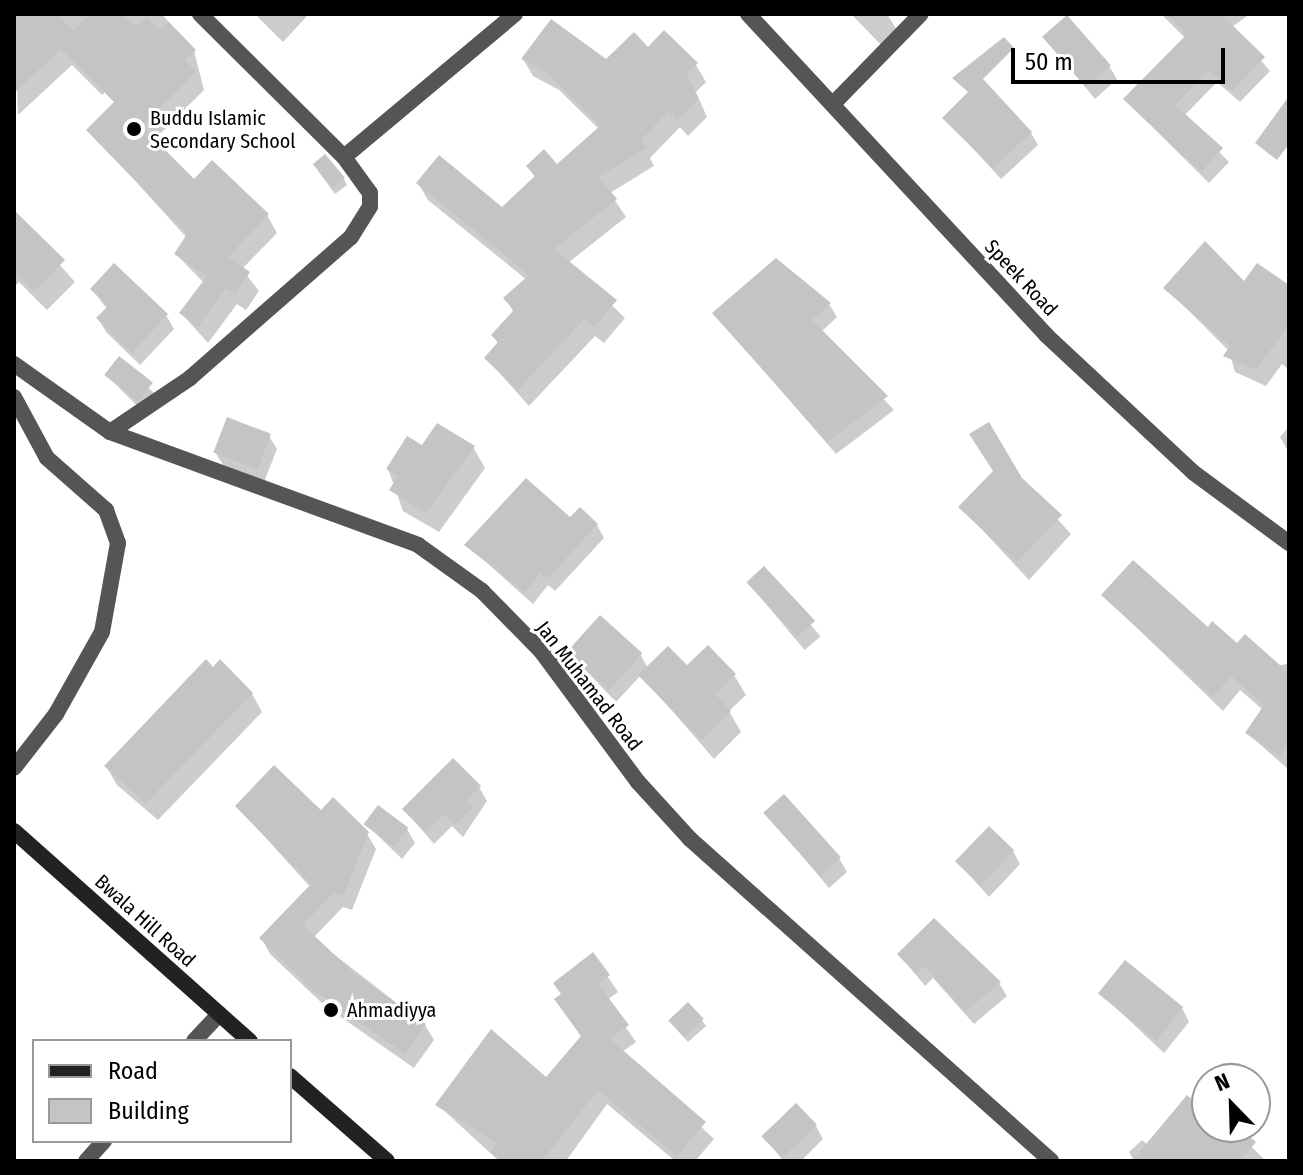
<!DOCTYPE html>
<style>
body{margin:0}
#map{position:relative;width:1303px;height:1175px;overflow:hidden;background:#fff;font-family:"Fira Sans Condensed",sans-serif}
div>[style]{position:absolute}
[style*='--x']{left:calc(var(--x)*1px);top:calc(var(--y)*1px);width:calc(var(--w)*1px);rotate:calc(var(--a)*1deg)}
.shadow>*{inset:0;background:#0003;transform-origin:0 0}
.building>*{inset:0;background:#c4c4c4;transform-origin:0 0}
.street>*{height:16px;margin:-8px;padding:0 8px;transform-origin:8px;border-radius:8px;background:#555}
.secondary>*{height:16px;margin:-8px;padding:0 8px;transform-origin:8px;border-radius:8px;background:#222}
.dots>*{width:22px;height:22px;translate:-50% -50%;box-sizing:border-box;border:4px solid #fff;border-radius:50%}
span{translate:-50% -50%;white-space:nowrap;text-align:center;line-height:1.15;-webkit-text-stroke:6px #fff;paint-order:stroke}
.poi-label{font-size:20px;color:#000}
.left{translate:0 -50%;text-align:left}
.street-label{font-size:20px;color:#000}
.frame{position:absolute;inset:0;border:16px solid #000;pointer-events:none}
.legend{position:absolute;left:32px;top:1039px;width:260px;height:104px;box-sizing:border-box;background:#fff;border:2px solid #999;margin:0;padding:10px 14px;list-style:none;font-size:24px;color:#000}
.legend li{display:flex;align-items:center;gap:16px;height:40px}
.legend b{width:40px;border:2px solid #999}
.north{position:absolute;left:1191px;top:1063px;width:80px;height:80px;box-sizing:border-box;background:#fff;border:2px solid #999;border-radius:50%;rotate:337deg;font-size:22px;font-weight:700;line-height:32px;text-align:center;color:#000}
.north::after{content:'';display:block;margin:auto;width:28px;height:36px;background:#000;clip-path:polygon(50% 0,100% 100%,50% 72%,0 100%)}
.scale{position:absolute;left:1011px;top:48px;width:214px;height:36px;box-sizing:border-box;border:4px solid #000;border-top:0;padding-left:10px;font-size:24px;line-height:28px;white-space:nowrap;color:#000;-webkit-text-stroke:6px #fff;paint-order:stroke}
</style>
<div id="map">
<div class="shadow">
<div style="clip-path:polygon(14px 14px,162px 14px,194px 51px,204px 90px,153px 141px,194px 182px,267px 215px,277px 233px,242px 269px,259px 291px,246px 310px,237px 304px,208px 343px,181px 313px,204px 283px,176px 254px,187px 238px,91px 132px,124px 100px,111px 86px,102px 95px,72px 65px,18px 115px)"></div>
<div style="clip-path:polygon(255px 14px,309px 14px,283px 42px)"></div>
<div style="clip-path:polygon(851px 14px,887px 14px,901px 37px,887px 51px)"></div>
<div style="clip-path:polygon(1161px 14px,1250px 14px,1232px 27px,1270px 71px,1240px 102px,1217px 82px,1184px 116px,1229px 162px,1209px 183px,1125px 100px,1185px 38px)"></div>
<div style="clip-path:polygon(1044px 37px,1109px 66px,1117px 79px,1095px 99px)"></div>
<div style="clip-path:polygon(648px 49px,696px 65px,706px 82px,696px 92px,707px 117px,688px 136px,680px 127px,650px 158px,654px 166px,610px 193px,626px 217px,568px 263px,625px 318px,604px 343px,595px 336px,529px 406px,486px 358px,499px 345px,493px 335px,514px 313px,506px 298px,527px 280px,428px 200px,418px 183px,502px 209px,536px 179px,528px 166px,557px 166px,599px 129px,559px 90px,533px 76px,523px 59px,607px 62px)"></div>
<div style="clip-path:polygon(945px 118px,1031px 133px,1038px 145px,1001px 179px)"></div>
<div style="clip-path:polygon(318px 171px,344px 179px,347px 185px,335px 194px)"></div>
<div style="clip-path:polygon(14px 213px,75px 282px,47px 310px,19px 282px,14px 287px)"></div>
<div style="clip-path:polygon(1245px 284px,1289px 288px,1289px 370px,1282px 364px,1266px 386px,1235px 372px,1229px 351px,1166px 288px)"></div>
<div style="clip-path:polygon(92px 289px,166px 315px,174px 329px,140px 365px,106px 332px,98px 318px,107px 309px)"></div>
<div style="clip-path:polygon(829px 304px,837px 317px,821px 332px,894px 410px,836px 454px,715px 314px)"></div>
<div style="left:120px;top:359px;width:55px;height:21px;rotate:45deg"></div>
<div style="clip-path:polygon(1289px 427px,1289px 453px,1280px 437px)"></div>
<div style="clip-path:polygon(269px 436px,277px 449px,264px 482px,223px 465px,215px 452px)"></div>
<div style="clip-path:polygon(473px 447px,485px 468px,439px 532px,403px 511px,388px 469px,423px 448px)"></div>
<div style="clip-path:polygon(1021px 479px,1071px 534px,1029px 580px,961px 507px)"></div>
<div style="clip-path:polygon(570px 520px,597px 525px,604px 538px,555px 591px,548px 585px,533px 604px,467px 545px)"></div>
<div style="left:764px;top:569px;width:88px;height:21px;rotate:50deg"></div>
<div style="clip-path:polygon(1103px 595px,1208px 630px,1278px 666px,1289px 663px,1289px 770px,1247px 733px,1263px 710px,1240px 690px,1223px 711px)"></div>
<div style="clip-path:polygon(568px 652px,640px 654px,648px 668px,734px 675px,746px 695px,729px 711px,741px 732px,714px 759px,641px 675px,616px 702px)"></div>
<div style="clip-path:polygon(252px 694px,262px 712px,158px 820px,117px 785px,106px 766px)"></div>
<div style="clip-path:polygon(479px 787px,487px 801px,463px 837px,452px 826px,434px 844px,404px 809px)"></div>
<div style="clip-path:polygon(237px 806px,321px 813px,367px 834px,376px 849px,352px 910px,343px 907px,313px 938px,425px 1025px,434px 1040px,414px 1068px,325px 1006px,270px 954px,262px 939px,311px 888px)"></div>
<div style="clip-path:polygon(766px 813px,839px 858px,847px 872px,829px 888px)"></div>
<div style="clip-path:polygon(366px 824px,407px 829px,415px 843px,402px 859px)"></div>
<div style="clip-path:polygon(1013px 851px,1020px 864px,989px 897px,957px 861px)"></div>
<div style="clip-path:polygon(899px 954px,999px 983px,1007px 996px,974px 1024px,933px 978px,925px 986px)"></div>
<div style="clip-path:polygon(593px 955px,618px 992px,607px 1000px,636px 1042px,622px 1052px,714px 1139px,695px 1161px,675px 1161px,607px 1104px,566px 1161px,499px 1161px,438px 1105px,547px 1080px,582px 1038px,557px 1000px)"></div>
<div style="clip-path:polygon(1100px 993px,1182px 1008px,1189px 1022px,1164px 1053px)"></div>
<div style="clip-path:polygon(702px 1020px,706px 1026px,688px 1042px,670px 1021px)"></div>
<div style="clip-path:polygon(1187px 1098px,1207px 1111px,1207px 1127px,1231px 1127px,1265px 1160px,1134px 1161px,1129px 1152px,1142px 1140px,1148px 1145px)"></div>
<div style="clip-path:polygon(816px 1126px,823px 1139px,801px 1161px,783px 1161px,765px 1137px)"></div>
</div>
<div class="building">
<div style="clip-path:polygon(14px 14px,58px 14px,73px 31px,90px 14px,122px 14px,136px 27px,147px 17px,160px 30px,169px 22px,196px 50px,185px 60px,196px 72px,141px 126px,194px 179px,212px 160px,269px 214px,228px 257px,250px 272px,235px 294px,226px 288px,198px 327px,179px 313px,207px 276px,174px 254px,187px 234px,86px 130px,114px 102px,61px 49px,14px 93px)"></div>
<div style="clip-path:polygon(1166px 14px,1221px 14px,1265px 57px,1232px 91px,1209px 70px,1175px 105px,1223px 148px,1201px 172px,1123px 99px,1186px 35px)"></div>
<div style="left:1067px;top:15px;width:67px;height:33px;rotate:49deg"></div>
<div style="clip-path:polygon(551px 19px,606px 59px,634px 32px,648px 47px,664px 30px,698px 63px,687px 73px,698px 99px,677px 120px,669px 111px,641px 140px,646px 148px,598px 177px,617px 199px,554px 249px,617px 300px,594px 327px,584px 319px,518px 390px,484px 358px,498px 342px,491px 335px,514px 310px,503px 298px,529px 275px,416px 183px,439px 155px,502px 207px,535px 176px,526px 166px,544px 149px,557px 164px,600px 126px,547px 73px,521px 59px)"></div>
<div style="clip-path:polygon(1004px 37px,1014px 48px,983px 79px,1032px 132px,993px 168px,942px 118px,968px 92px,952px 78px)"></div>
<div style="clip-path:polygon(1289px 96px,1289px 144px,1277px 160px,1255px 143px)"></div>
<div style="left:325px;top:154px;width:31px;height:16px;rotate:50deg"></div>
<div style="clip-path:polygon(14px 210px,65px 260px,34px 291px,14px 271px)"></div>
<div style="clip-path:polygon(1205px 241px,1244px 281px,1257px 263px,1289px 285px,1289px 325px,1256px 370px,1223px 356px,1230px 346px,1163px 288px)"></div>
<div style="clip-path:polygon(776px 258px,831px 303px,812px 320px,888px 396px,827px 442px,712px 313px)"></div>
<div style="clip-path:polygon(114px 263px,168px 314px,132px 353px,96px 318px,108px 306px,90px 289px)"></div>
<div style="left:119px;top:356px;width:43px;height:24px;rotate:38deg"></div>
<div style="left:227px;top:417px;width:47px;height:38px;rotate:21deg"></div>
<div style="clip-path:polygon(989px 422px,1022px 478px,1062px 515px,1017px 562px,958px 507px,993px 471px,969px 434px)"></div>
<div style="clip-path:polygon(437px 423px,475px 446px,426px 513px,389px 490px,398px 476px,386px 469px,407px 436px,422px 445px)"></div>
<div style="clip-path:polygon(526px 478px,570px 517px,580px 507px,598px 524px,547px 579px,540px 573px,525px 592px,464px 545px)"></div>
<div style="clip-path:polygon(1133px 560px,1208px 627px,1212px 621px,1237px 643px,1245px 634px,1289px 673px,1289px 743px,1280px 756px,1245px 733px,1264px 705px,1231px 676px,1213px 697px,1101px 595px)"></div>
<div style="left:764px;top:566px;width:75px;height:24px;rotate:47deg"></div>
<div style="left:600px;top:615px;width:57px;height:50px;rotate:42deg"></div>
<div style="clip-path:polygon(708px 645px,736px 674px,715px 694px,731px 711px,701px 740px,638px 675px,668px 646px,687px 665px)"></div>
<div style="clip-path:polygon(206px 659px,213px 667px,220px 659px,253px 693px,146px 803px,104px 766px)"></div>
<div style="clip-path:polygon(453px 758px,481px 786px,466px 801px,473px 808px,455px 825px,444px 814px,425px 832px,402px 809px)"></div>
<div style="clip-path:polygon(274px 765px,321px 810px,333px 797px,369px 832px,343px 896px,334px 892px,303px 925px,355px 974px,426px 1024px,405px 1054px,314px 991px,259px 938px,311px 884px,235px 806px)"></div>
<div style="left:784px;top:794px;width:85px;height:28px;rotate:48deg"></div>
<div style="left:378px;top:805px;width:38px;height:24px;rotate:37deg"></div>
<div style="left:989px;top:826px;width:35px;height:49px;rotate:44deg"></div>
<div style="clip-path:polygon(934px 918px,1001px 982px,965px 1012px,925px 966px,916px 974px,897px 954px)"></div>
<div style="clip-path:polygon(593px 952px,610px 975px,598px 984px,629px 1025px,610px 1039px,706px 1122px,677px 1156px,598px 1090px,542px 1161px,502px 1161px,491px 1152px,497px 1143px,435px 1105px,491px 1029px,546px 1077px,581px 1036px,554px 999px,561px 994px,553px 983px)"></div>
<div style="left:1125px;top:960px;width:75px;height:43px;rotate:39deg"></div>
<div style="left:688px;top:1002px;width:23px;height:27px;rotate:47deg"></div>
<div style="clip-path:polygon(1187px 1095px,1207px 1112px,1207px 1127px,1238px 1127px,1256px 1142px,1240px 1161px,1132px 1161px)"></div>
<div style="left:796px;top:1103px;width:30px;height:48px;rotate:46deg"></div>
</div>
<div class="street">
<div style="--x:748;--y:14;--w:438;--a:47.1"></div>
<div style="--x:1046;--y:335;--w:202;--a:43"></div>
<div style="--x:1194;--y:473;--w:118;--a:36.4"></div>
<div style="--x:834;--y:103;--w:124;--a:-45.7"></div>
<div style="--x:344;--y:157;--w:223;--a:-39.9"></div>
<div style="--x:14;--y:364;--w:118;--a:35.3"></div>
<div style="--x:110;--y:432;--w:328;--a:20.1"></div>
<div style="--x:418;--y:545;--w:79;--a:35.7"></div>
<div style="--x:482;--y:591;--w:84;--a:45.5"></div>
<div style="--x:541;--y:651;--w:163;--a:53.5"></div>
<div style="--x:638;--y:782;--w:77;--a:47.6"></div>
<div style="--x:690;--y:839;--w:484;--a:41.7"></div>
<div style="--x:14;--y:397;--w:69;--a:61.6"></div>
<div style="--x:47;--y:458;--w:79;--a:41.4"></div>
<div style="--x:106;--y:510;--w:35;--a:70"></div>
<div style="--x:118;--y:543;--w:90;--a:100.2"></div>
<div style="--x:102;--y:632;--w:94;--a:119.3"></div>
<div style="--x:56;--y:714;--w:68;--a:127.9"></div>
<div style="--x:110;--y:432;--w:97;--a:-34"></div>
<div style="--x:190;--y:378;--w:214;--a:-41.2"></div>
<div style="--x:351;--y:237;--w:36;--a:-58"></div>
<div style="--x:370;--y:206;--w:13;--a:-90"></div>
<div style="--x:370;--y:193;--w:44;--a:-125.8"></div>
<div style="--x:344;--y:157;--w:203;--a:-135.2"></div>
<div style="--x:194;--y:1041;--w:37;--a:-47"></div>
<div style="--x:86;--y:1161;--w:27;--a:-48"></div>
</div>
<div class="secondary">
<div style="--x:14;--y:831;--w:316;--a:41.7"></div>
<div style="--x:290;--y:1076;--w:129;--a:41.2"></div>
</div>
<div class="dots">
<div style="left:134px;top:129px;background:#000"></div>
<div style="left:331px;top:1010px;background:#000"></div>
</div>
<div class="poi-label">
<span class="left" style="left:150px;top:130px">Buddu Islamic<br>Secondary School</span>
<span class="left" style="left:347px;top:1010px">Ahmadiyya</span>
</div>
<div class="street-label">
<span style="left:1021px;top:278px;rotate:47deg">Speek Road</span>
<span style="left:589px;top:686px;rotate:52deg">Jan Muhamad Road</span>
<span style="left:145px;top:921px;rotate:42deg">Bwala Hill Road</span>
</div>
<div class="frame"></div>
<ul class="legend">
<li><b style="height:10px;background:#222"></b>Road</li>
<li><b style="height:22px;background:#c4c4c4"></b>Building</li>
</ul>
<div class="north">N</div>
<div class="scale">50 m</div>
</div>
